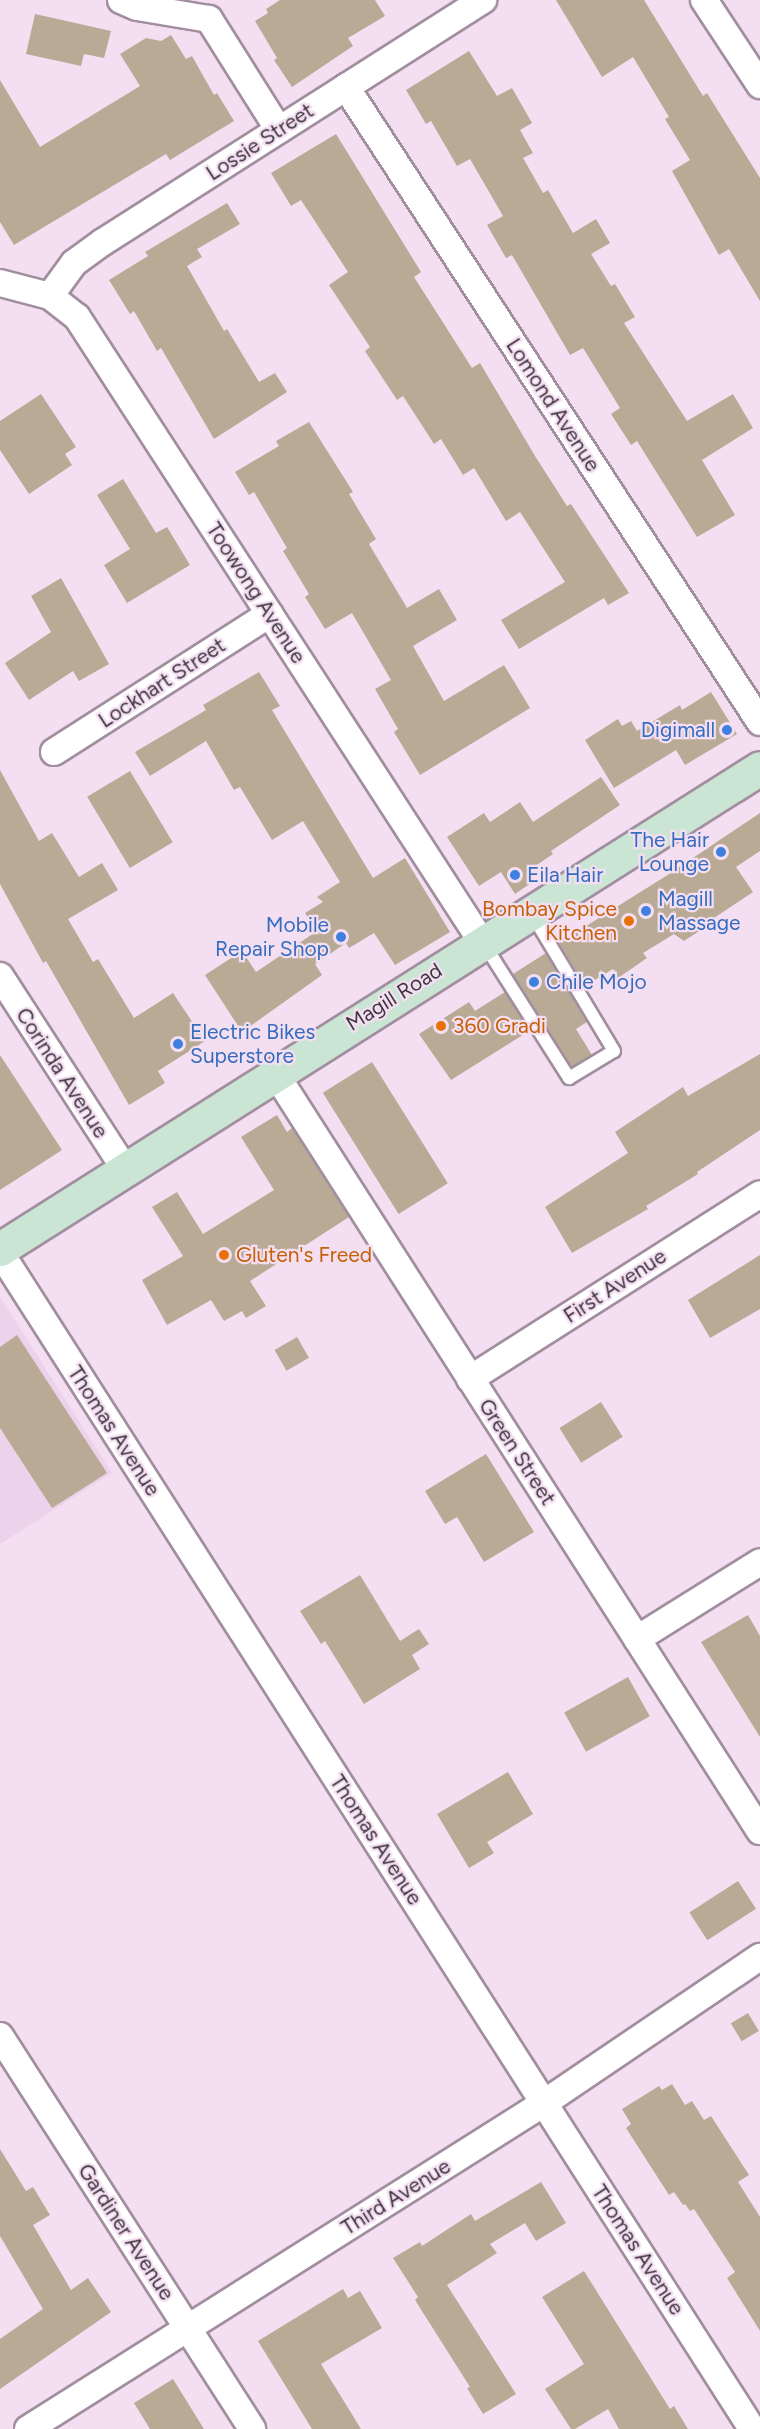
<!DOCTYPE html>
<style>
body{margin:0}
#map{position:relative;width:760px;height:2429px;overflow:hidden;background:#f4dff2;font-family:Figtree,sans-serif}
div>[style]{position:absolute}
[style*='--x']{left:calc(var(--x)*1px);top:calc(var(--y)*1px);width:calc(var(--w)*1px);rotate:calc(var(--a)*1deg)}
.built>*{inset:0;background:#ecd2ea}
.building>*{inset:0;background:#b9aa96;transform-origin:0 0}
.roads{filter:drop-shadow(2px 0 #a18e9f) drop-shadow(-2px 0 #a18e9f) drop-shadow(0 2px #a18e9f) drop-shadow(0 -2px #a18e9f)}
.service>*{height:12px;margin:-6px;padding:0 6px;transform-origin:6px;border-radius:6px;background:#fff}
.minor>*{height:26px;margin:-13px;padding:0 13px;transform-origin:13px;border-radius:13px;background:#fff}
.secondary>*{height:33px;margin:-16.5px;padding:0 16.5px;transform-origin:16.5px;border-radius:16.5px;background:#cae5d3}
.dots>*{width:16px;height:16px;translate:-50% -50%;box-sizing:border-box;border:3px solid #f4dff2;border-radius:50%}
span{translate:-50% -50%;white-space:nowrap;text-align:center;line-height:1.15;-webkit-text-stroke:4.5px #f4dff2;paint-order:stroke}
.street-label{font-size:21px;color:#3f373f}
.shop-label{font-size:21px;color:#366cbe}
.right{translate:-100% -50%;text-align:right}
.left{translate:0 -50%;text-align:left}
.food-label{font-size:21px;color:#c56008}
</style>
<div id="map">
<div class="built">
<div style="clip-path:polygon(0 1297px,112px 1473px,0 1544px)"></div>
</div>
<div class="building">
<div style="clip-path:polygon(280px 0,375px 0,385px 16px,348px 38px,353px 46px,292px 87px,274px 60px,277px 58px,255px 21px,268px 13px,266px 9px)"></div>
<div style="clip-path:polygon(556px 0,644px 0,703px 96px,707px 93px,760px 178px,760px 301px,729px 249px,719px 255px,672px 171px,690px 160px,665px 119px,669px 117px,633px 57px,602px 77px)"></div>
<div style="clip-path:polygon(35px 14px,111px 31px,104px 58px,84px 54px,81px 66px,26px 54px)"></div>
<div style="clip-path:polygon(171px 35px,186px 59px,192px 56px,214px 95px,217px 93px,234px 121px,170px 160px,166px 154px,14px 245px,0 222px,0 80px,40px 147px,140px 86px,120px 54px,146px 38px,161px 41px)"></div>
<div style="clip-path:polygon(469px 51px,497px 96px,512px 88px,532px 123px,520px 130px,533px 153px,523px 158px,543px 193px,548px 190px,573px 233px,596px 219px,610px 243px,591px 254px,611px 286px,615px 284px,635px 317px,624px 323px,687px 421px,733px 394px,753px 428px,702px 460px,735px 515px,697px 537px,637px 441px,631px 445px,611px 414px,620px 408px,583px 348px,570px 355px,512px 255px,506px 258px,487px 225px,503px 216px,470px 159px,457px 166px,431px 121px,426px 124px,406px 90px)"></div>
<div style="clip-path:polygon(336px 134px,421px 272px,414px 277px,472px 368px,480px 363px,535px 456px,567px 506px,571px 504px,629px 593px,608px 605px,604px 598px,519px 649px,501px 620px,565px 582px,520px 512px,506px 521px,474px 468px,463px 475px,441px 439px,434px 444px,403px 396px,397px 400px,365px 351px,370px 347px,329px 285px,348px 272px,301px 200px,291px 206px,271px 173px)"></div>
<div style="clip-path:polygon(227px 203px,240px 224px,197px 249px,202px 257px,187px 266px,224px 331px,227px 329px,259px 382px,275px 373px,287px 392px,214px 439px,161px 348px,157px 351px,134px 311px,130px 314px,109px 280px,148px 256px,145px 252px)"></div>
<div style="clip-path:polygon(41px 394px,76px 447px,65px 454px,72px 465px,29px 494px,0 450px,0 421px)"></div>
<div style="clip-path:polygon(309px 422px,353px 492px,349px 494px,376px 539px,369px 544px,407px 608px,439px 589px,457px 620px,413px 646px,444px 701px,504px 665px,530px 708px,420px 775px,394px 732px,398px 729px,375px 689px,391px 680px,352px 613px,325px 629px,305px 597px,309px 594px,283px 551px,287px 548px,254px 492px,249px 495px,235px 472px,279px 446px,276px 441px)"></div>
<div style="clip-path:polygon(123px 479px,156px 533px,167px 527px,190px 565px,127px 603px,104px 565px,130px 549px,97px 495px)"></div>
<div style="clip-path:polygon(61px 578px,109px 664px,79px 681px,73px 671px,29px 700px,5px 663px,51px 632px,31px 596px)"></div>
<div style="clip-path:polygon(259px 672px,280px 706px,272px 710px,373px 878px,405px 858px,450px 932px,395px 965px,374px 933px,349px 948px,346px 943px,315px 964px,322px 975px,242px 1032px,205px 975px,242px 951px,256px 972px,317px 931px,305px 913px,323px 902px,317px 897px,340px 882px,303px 821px,272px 840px,240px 787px,234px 790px,206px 741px,150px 776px,135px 752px,206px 710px,203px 705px)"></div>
<div style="clip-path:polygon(711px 692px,737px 734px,685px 765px,676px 750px,614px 788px,585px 740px,618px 719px,622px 726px,631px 721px,637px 731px,680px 705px,682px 710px)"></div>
<div style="clip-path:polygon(0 770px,39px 841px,52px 833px,79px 877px,102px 863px,118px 890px,68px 919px,93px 962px,98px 959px,134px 1018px,173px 993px,205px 1041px,158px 1071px,165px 1083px,129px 1105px,46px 961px,43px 963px,0 884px)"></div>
<div style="left:130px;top:771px;width:83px;height:50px;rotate:59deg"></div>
<div style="clip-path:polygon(601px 777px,620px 805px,551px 851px,553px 854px,528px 871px,534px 881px,515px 894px,501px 872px,479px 886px,447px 837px,484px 813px,490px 822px,520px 802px,533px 822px)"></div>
<div style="clip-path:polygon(760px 813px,760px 851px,736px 867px,753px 892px,714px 918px,716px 920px,684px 941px,674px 934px,643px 953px,647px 958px,618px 978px,613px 969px,585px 986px,559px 943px,666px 876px)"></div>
<div style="clip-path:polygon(546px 953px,587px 1022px,576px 1029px,592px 1055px,572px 1067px,513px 974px)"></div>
<div style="clip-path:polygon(505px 992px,529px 1031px,451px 1080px,419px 1034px,469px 1002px,475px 1011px)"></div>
<div style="clip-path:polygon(760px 1054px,760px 1130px,697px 1172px,698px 1174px,646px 1206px,648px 1209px,572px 1253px,545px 1207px,628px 1153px,615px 1132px,683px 1087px,688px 1096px)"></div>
<div style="clip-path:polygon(0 1055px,62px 1150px,0 1190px)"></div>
<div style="left:372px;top:1062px;width:143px;height:58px;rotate:58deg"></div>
<div style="clip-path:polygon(277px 1115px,287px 1132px,292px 1128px,349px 1217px,250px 1281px,266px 1306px,246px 1318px,242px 1311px,224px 1321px,211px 1300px,167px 1325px,142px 1280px,183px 1256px,152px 1207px,177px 1192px,203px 1234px,274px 1190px,241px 1137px)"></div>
<div style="clip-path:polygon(760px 1255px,760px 1309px,710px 1338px,688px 1300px)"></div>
<div style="clip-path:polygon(17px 1335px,107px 1473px,52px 1508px,0 1428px,0 1347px)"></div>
<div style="left:297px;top:1337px;width:24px;height:26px;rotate:60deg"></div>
<div style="left:601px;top:1402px;width:41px;height:49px;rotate:58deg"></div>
<div style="clip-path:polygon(486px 1454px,534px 1532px,484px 1562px,457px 1517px,445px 1524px,425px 1491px)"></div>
<div style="clip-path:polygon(360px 1575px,400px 1641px,419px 1629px,429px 1644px,412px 1655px,420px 1669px,364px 1704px,325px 1641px,321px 1644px,300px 1611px)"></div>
<div style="clip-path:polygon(748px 1615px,760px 1636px,760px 1737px,701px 1642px)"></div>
<div style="left:628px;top:1677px;width:45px;height:73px;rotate:61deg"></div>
<div style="clip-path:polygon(508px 1772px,533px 1814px,487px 1842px,494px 1853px,469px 1868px,437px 1814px)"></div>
<div style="left:738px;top:1881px;width:33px;height:58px;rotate:57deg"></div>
<div style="left:748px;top:2013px;width:21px;height:20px;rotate:59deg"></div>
<div style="clip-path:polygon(672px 2084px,685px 2105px,692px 2101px,704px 2120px,711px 2116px,749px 2175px,738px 2182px,760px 2217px,760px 2331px,727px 2278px,735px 2272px,694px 2209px,690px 2211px,685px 2204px,683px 2205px,674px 2192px,669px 2195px,626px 2128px,631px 2124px,622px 2109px,659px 2086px,662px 2090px)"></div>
<div style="clip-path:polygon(0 2149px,26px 2191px,33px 2187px,50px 2215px,33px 2225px,71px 2290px,88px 2278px,111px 2312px,0 2389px,0 2339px,43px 2309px,0 2236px)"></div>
<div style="clip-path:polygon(541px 2182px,566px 2223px,536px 2241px,525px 2223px,490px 2244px,497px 2253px,447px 2285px,516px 2394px,483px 2414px,467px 2388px,470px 2387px,415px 2300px,418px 2297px,393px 2258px,420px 2242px,422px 2246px,471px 2214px,475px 2221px)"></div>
<div style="clip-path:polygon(584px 2271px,670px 2409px,674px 2406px,688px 2429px,619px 2429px,608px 2409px,575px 2429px,571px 2429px,545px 2389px,584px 2364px,542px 2297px)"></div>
<div style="clip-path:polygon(343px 2289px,348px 2298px,360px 2291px,382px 2328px,321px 2364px,361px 2429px,312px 2429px,258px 2341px)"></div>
<div style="clip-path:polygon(173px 2379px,204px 2429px,150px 2429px,134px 2403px)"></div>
</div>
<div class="roads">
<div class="service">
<div style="--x:484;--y:944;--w:159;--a:57.6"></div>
<div style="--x:569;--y:1078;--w:52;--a:-31"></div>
<div style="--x:614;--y:1051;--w:161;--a:-121"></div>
</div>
<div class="minor">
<div style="--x:121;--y:0;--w:17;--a:24"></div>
<div style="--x:137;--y:7;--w:73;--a:9.5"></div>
<div style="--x:209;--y:19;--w:131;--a:57.8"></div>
<div style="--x:704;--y:0;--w:102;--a:56.6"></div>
<div style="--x:346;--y:87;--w:758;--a:56.9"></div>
<div style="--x:0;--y:283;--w:52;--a:14.6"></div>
<div style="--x:50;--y:296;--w:34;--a:38"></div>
<div style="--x:77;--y:317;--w:745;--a:57.06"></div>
<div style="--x:50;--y:296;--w:41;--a:-54"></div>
<div style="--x:74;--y:263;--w:36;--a:-36"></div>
<div style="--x:103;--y:242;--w:451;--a:-32.5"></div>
<div style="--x:54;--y:752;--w:256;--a:-32.6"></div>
<div style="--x:0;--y:976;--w:230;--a:57.1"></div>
<div style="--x:275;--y:1073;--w:900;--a:57.39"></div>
<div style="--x:0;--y:1252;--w:1397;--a:57.42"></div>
<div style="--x:470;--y:1379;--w:344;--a:-32.5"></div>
<div style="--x:637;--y:1639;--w:145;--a:-32"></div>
<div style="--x:0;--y:2036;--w:467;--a:57.3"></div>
<div style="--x:28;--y:2429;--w:610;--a:-32.28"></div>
<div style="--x:544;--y:2103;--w:261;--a:-34.1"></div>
</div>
<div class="secondary">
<div style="--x:0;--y:1249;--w:899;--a:-32.33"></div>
</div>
</div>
<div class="dots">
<div style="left:727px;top:730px;background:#3f7fe0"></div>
<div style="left:721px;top:852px;background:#3f7fe0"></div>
<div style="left:515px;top:875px;background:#3f7fe0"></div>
<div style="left:646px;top:911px;background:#3f7fe0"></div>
<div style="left:629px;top:921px;background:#e8710a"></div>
<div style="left:341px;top:937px;background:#3f7fe0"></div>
<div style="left:534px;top:982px;background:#3f7fe0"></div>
<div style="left:441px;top:1026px;background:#e8710a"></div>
<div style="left:178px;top:1044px;background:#3f7fe0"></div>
<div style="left:224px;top:1255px;background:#e8710a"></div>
</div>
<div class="street-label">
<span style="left:260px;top:142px;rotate:-33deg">Lossie Street</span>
<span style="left:553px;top:405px;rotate:57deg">Lomond Avenue</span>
<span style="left:256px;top:593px;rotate:57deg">Toowong Avenue</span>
<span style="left:162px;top:683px;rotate:-33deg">Lockhart Street</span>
<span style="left:394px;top:997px;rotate:-32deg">Magill Road</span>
<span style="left:62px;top:1073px;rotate:57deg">Corinda Avenue</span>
<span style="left:615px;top:1286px;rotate:-33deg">First Avenue</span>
<span style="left:114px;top:1431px;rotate:57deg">Thomas Avenue</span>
<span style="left:517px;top:1452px;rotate:57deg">Green Street</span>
<span style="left:376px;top:1840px;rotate:57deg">Thomas Avenue</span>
<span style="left:396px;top:2197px;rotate:-32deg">Third Avenue</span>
<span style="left:126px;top:2232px;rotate:57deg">Gardiner Avenue</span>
<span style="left:638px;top:2250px;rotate:57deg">Thomas Avenue</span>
</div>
<div class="shop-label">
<span class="right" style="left:715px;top:730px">Digimall</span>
<span class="right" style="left:709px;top:852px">The Hair<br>Lounge</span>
<span class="left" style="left:527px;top:875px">Eila Hair</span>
<span class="left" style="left:658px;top:911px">Magill<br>Massage</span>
<span class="right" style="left:329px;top:937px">Mobile<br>Repair Shop</span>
<span class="left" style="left:546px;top:982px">Chile Mojo</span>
<span class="left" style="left:190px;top:1044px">Electric Bikes<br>Superstore</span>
</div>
<div class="food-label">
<span class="right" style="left:617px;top:921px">Bombay Spice<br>Kitchen</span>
<span class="left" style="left:453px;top:1026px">360 Gradi</span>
<span class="left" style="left:236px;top:1255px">Gluten's Freed</span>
</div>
</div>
